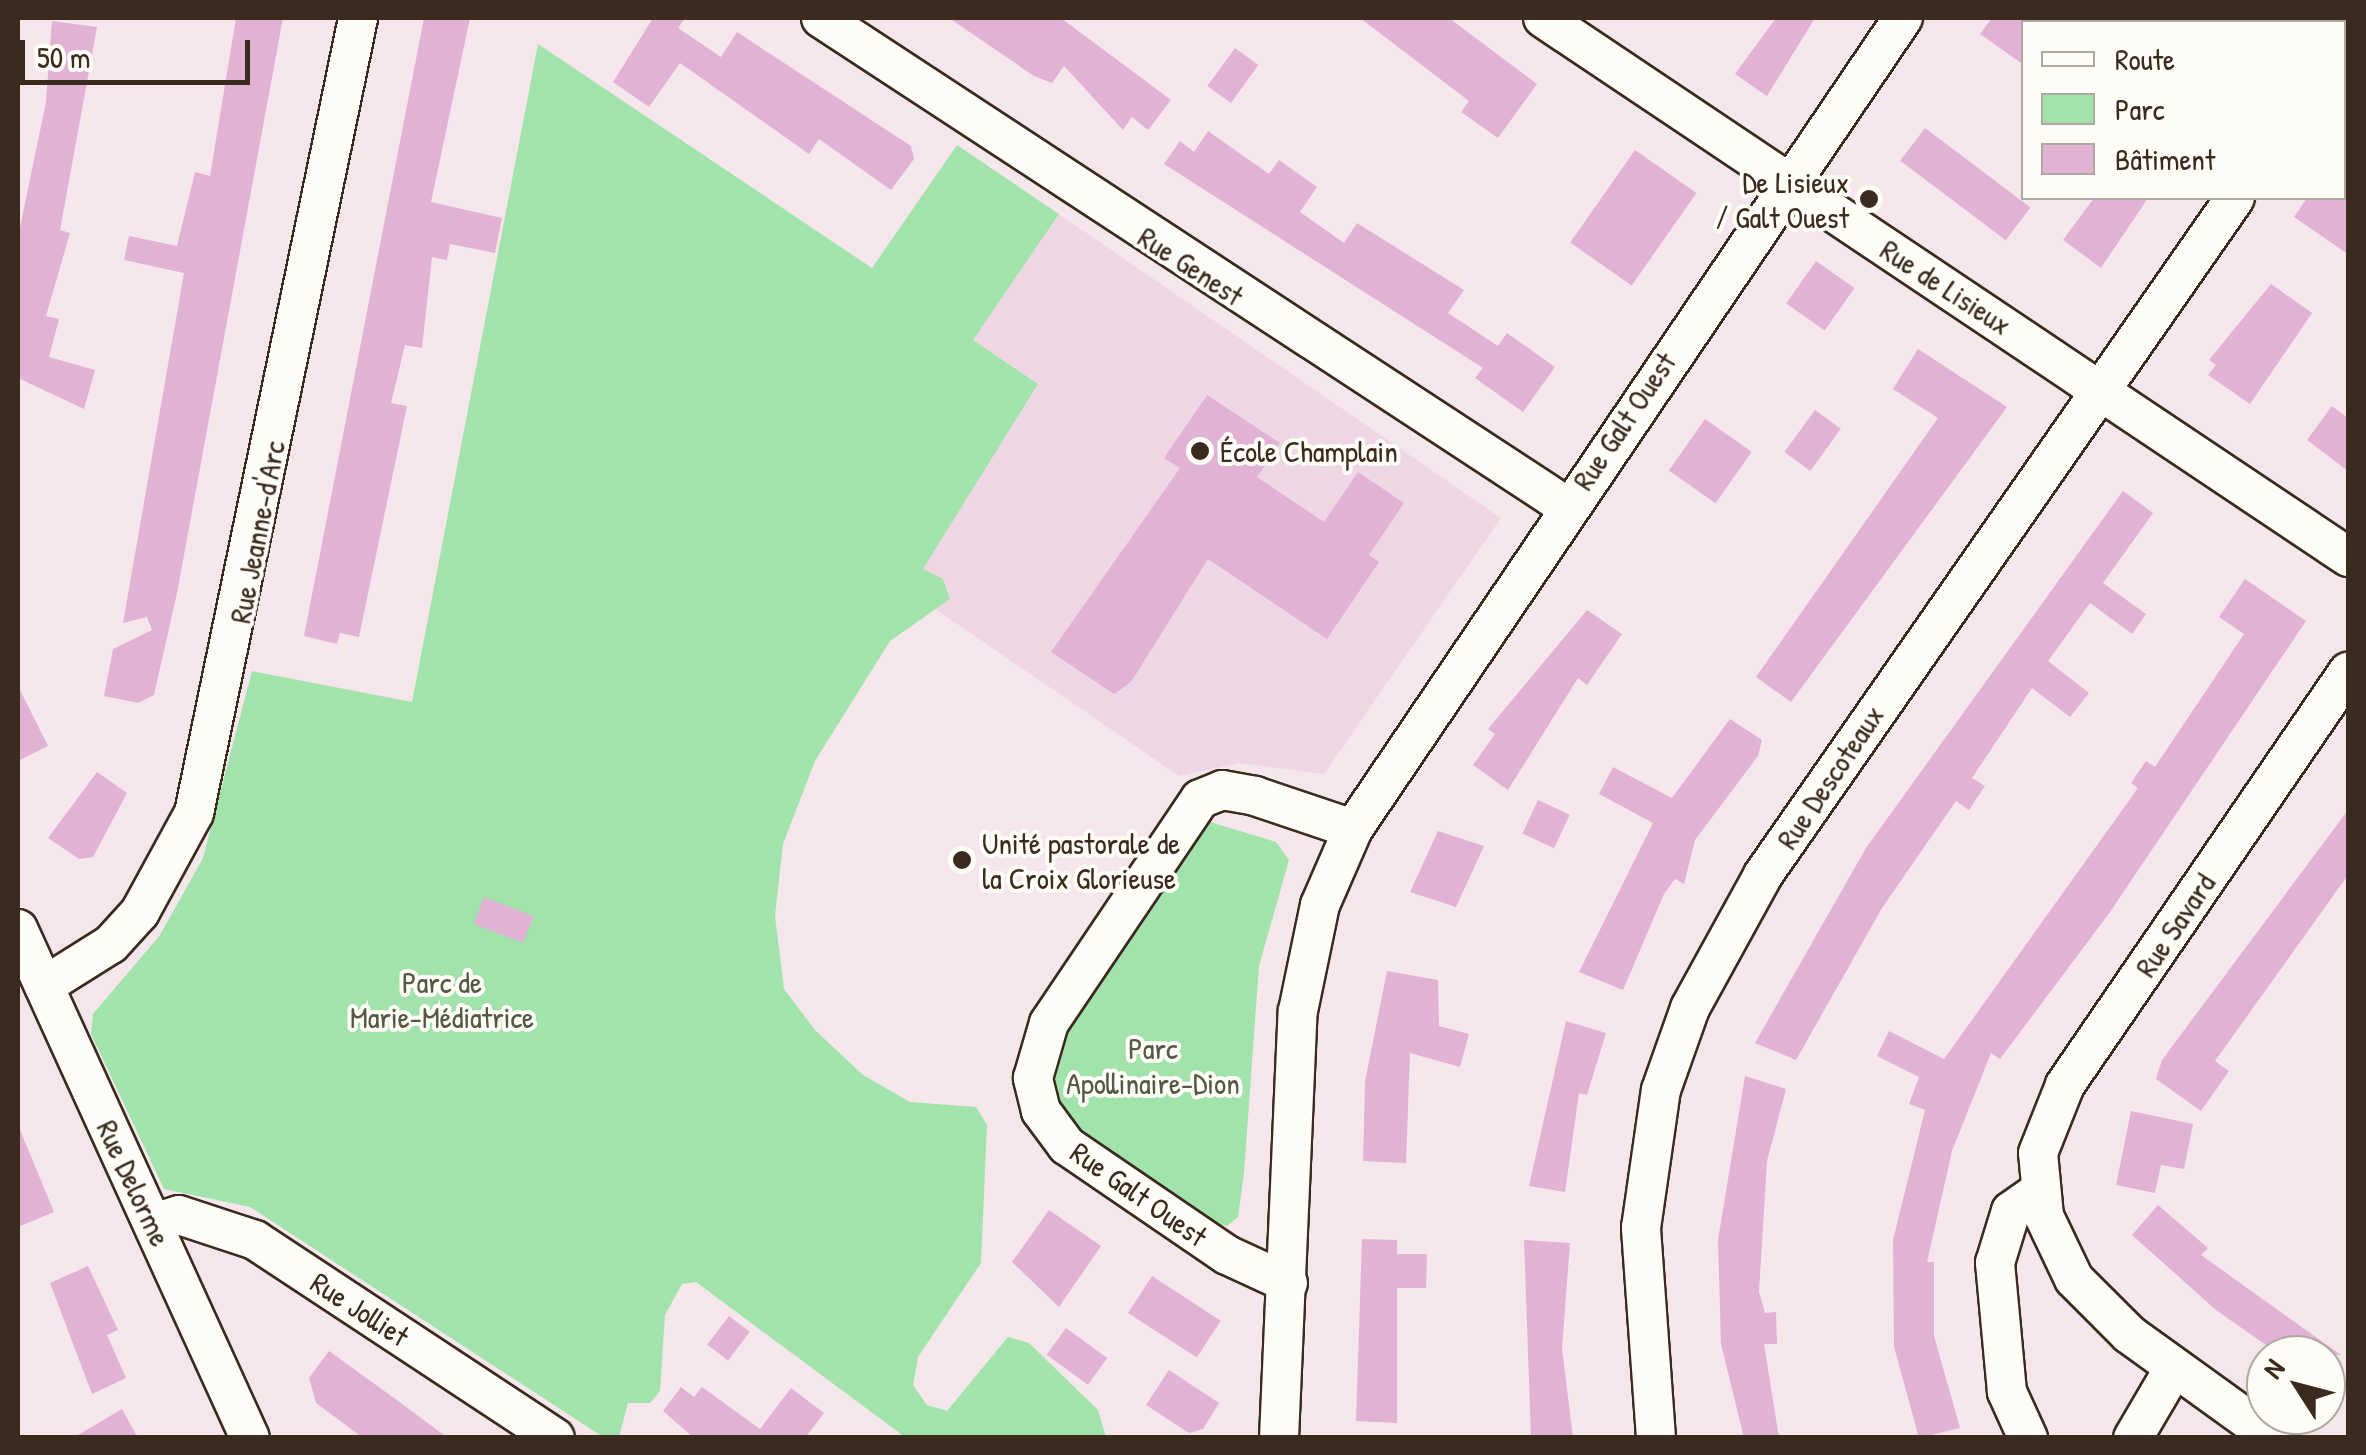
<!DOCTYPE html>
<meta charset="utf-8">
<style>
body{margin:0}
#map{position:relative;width:2366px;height:1455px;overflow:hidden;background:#f5e6ec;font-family:"Patrick Hand",sans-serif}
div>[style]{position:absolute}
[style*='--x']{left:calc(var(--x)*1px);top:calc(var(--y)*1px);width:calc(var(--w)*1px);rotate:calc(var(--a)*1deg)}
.built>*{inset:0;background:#efd6e5}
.green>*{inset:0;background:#a2e3ac}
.building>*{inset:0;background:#e1b2d4;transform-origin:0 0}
.roads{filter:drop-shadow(2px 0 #3b2a1e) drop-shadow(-2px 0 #3b2a1e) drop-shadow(0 2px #3b2a1e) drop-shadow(0 -2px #3b2a1e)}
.minor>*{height:38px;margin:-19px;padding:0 19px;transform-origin:19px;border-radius:19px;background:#fdfcf7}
.dots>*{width:28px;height:28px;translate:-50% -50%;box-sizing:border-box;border:5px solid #fdfcf7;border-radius:50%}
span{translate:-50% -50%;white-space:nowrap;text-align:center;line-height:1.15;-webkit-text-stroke:8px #fdfcf7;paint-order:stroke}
.poi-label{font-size:30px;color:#3b2a1e}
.right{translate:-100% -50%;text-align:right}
.left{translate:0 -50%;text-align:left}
.street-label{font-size:30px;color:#3b2a1e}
.park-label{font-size:30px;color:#555842}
.frame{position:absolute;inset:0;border:20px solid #3b2a1e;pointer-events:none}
.legend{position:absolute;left:2021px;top:20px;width:325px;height:180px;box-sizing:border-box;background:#fdfcf7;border:2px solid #afa8a0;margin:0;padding:12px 18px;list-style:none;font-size:30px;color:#3b2a1e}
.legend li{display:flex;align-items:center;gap:20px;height:50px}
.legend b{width:50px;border:2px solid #afa8a0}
.north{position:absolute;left:2246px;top:1335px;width:100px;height:100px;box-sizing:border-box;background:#fdfcf7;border:2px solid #afa8a0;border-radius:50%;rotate:306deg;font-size:28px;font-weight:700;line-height:40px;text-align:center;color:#3b2a1e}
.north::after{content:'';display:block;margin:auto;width:35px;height:45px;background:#3b2a1e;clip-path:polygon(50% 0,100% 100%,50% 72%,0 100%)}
.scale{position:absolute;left:20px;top:40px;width:230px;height:45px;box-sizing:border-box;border:5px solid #3b2a1e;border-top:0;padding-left:12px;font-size:30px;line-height:35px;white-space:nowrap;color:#3b2a1e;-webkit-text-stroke:8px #fdfcf7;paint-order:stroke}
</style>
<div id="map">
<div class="built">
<div style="clip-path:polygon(1059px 214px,1501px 518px,1324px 774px,1239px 763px,1179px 776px,909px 591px,1038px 384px,973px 340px)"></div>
</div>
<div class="green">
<div style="clip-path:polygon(538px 44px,872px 268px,957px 145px,1059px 214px,973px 340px,1038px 384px,923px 569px,943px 579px,950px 599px,890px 641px,815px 761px,783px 844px,775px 916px,784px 989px,815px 1030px,863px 1075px,910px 1102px,976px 1107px,987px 1125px,981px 1263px,918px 1357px,913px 1385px,927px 1405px,947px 1411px,1008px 1337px,1029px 1343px,1098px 1410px,1106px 1437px,905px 1437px,696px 1282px,682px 1284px,665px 1315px,660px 1391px,650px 1403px,628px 1403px,619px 1437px,603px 1437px,250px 1207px,164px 1189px,91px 1034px,93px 1014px,160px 935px,203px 858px,252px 671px,412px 702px)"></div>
<div style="clip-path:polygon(1207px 821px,1276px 842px,1289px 860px,1259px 966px,1244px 1173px,1238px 1217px,1227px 1226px,1206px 1221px,1064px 1125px,1047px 1059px)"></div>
</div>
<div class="building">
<div style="clip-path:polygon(236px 18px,283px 18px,177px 593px,154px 695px,138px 703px,104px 696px,113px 649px,152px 630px,147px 617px,123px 623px,184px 273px,124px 260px,129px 236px,177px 246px,195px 172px,210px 176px)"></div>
<div style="clip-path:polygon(424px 18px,470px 18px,431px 202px,502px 218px,495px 253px,450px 244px,447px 260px,432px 257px,422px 348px,405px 345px,391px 403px,407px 406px,359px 637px,340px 633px,337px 644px,304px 636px)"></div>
<div style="clip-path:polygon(653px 18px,685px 18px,678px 28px,721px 57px,737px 32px,911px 146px,914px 159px,891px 190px,819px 139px,809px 154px,680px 63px,649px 107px,613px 82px)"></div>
<div style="clip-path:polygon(949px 18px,1061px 18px,1171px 100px,1148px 130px,1132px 117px,1123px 130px,1064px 66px,1052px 83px,1034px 76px)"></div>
<div style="clip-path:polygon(1360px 18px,1449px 18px,1537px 84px,1498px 138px,1461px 112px,1469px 101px)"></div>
<div style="clip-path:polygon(1776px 18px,1815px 18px,1767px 96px,1735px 74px)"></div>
<div style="clip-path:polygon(1992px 18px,2024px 18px,2024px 65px,1980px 34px)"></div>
<div style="clip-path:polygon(52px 21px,97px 27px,60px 230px,70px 233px,46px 316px,59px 319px,49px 357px,95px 370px,84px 409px,18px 378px,18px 237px,46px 102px)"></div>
<div style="left:1235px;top:48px;width:29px;height:47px;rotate:36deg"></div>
<div style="left:1925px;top:128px;width:132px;height:41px;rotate:37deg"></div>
<div style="clip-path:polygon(1208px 131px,1269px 174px,1279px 160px,1317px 187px,1300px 212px,1344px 243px,1357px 223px,1464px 290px,1448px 313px,1498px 346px,1507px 333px,1555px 367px,1523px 412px,1475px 378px,1483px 368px,1164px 164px,1180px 141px,1194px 152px)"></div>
<div style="left:1635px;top:150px;width:75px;height:113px;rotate:35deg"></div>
<div style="clip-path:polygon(2094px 198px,2148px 198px,2101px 268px,2063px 240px)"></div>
<div style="clip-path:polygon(2307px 198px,2348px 198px,2348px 254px,2294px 217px)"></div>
<div style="left:1816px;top:261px;width:47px;height:52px;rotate:35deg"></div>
<div style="clip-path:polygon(2271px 284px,2312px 313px,2250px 404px,2208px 375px,2216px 365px,2209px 360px)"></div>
<div style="clip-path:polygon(1918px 349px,2007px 407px,1791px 702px,1756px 677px,1938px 418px,1893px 389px)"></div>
<div style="clip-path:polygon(1207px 395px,1280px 443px,1257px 477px,1324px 522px,1358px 472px,1404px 503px,1369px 555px,1379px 562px,1327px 639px,1208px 559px,1131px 682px,1114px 694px,1051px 652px,1180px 468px,1164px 458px)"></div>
<div style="clip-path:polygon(2332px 406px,2348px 418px,2348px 471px,2307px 440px)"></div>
<div style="left:1815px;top:410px;width:32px;height:52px;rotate:36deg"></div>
<div style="left:1705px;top:419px;width:57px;height:63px;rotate:35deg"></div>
<div style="clip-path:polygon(2123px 491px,2153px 513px,2103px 583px,2146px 614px,2132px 634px,2090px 603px,2048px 661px,2089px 693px,2070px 717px,2032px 688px,1972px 778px,1985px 786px,1969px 810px,1956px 801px,1882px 908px,1796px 1060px,1755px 1043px,1866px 848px)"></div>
<div style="clip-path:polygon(2245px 579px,2306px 621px,2110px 912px,2000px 1059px,1991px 1053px,1952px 1151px,1927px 1262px,1934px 1262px,1934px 1336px,1960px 1428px,1919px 1438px,1894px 1347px,1893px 1240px,1925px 1110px,1909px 1104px,1919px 1077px,1877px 1056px,1889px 1031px,1944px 1059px,2138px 788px,2131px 783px,2146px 761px,2155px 767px,2244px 634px,2219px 617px)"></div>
<div style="clip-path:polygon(1587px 610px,1622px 634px,1587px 685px,1578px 678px,1508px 790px,1473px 765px,1495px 734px,1488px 729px)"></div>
<div style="clip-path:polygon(18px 686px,48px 746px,18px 761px)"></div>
<div style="clip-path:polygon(1730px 719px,1762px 740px,1758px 756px,1695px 840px,1684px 884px,1675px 879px,1664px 894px,1623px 990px,1579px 972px,1653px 823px,1599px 794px,1613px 767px,1672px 798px)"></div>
<div style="clip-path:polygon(97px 772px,127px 793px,93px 857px,79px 859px,48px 838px)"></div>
<div style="left:1538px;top:800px;width:35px;height:37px;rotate:25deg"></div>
<div style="clip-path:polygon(2348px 810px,2348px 875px,2215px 1061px,2229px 1071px,2201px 1111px,2156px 1079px,2162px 1060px)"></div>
<div style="clip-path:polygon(1438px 831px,1484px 846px,1456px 907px,1410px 892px)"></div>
<div style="left:484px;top:897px;width:53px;height:29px;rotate:21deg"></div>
<div style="clip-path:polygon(1387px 971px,1438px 980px,1439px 1026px,1469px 1034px,1460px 1067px,1410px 1053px,1406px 1163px,1363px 1161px,1365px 1082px)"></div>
<div style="clip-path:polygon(1566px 1021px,1606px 1033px,1587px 1095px,1579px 1093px,1565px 1192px,1529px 1186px)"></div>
<div style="clip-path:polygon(1745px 1076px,1786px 1089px,1767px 1161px,1759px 1292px,1765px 1313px,1776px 1312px,1777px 1344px,1764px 1344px,1779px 1438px,1744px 1438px,1721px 1344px,1718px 1240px)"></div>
<div style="clip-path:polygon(2131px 1111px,2193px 1124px,2184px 1169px,2161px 1165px,2155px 1193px,2116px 1185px)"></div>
<div style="clip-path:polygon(18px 1125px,54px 1212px,18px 1227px)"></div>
<div style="clip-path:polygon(2158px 1205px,2208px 1248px,2201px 1255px,2341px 1355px,2280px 1355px,2216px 1310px,2132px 1235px)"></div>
<div style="clip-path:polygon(1049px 1210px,1101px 1246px,1059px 1307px,1012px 1262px)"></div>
<div style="clip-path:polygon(1362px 1239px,1397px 1240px,1397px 1254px,1427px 1254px,1426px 1288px,1397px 1288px,1397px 1423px,1356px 1421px)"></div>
<div style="clip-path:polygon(1524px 1240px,1570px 1243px,1562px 1348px,1573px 1438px,1531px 1438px)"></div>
<div style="clip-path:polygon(88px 1266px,118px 1330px,107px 1335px,126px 1378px,92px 1394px,50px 1283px)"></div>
<div style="left:1152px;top:1276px;width:82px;height:44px;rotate:33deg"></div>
<div style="left:729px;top:1316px;width:26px;height:36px;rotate:37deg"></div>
<div style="left:1066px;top:1328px;width:51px;height:33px;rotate:36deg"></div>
<div style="clip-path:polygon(329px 1351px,394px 1398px,448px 1438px,363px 1438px,316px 1403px,309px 1378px)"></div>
<div style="clip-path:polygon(1169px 1370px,1219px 1403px,1203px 1429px,1189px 1433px,1146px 1405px)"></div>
<div style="clip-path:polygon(681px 1387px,694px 1397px,702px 1387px,760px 1429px,791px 1388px,824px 1413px,805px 1438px,694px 1438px,663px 1411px)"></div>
<div style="clip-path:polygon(122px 1409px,138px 1438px,73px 1438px)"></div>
</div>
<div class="roads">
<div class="minor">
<div style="--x:821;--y:18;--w:891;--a:33.23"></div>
<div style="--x:1543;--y:18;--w:969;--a:33.8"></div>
<div style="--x:2344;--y:46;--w:8;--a:-60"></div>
<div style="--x:18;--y:929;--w:559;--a:65.5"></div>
<div style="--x:44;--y:986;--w:79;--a:-32.1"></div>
<div style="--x:111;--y:944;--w:43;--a:-47.8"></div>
<div style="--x:140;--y:912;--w:113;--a:-61.4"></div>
<div style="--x:194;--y:813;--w:812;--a:-78.34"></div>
<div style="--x:153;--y:1223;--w:27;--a:-17"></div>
<div style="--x:179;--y:1215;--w:80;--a:18.2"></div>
<div style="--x:255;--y:1240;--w:359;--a:33.4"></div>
<div style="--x:1288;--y:1283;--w:67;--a:-155.3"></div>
<div style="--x:1227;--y:1255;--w:194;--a:-145.7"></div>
<div style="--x:1067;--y:1146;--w:44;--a:-126.6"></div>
<div style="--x:1041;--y:1111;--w:34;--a:-104"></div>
<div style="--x:1033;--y:1078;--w:57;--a:-73.8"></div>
<div style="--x:1049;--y:1023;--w:270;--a:-56"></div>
<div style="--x:1200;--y:799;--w:24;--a:-22"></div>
<div style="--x:1222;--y:790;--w:34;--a:10"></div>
<div style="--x:1255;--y:796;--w:103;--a:18.6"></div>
<div style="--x:1279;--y:1438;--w:427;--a:-87.5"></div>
<div style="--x:1298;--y:1011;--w:108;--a:-78.3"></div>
<div style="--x:1320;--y:905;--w:83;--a:-66.5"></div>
<div style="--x:1353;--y:829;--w:980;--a:-55.86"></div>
<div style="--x:1656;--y:1438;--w:211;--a:-94.1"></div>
<div style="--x:1641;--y:1228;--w:139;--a:-81.8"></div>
<div style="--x:1661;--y:1090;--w:87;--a:-70.5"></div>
<div style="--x:1690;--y:1008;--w:152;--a:-61.2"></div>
<div style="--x:1763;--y:875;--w:825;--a:-55.12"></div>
<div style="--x:2028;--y:1438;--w:51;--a:-114.5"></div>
<div style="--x:2007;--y:1392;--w:130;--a:-95.3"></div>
<div style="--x:1995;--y:1263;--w:54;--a:-72.9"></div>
<div style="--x:2011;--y:1211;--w:33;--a:-35"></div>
<div style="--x:2133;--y:1438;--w:81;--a:-59.6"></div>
<div style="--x:2273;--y:1438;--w:178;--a:-144.2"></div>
<div style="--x:2129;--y:1334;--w:78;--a:-135"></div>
<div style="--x:2074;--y:1279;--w:70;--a:-115.5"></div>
<div style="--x:2044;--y:1216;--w:63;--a:-95.4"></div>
<div style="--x:2038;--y:1153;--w:73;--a:-68.3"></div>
<div style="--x:2065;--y:1085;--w:501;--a:-55.58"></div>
</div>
</div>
<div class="dots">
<div style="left:1869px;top:199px;background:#3b2a1e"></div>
<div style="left:1200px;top:451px;background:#3b2a1e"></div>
<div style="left:962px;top:860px;background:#3b2a1e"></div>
</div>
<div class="poi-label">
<span class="right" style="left:1849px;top:199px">De Lisieux<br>/ Galt Ouest</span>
<span class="left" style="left:1220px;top:451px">École Champlain</span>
<span class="left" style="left:982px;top:860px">Unité pastorale de<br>la Croix Glorieuse</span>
</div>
<div class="street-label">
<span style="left:1191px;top:266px;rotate:33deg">Rue Genest</span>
<span style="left:1946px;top:287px;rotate:33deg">Rue de Lisieux</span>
<span style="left:1624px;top:421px;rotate:-56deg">Rue Galt Ouest</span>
<span style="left:257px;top:532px;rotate:-79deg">Rue Jeanne-d'Arc</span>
<span style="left:1830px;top:777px;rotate:-56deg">Rue Descoteaux</span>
<span style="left:2175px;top:925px;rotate:-56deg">Rue Savard</span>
<span style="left:134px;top:1183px;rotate:65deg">Rue Delorme</span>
<span style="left:1139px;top:1194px;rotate:35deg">Rue Galt Ouest</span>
<span style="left:360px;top:1309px;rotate:33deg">Rue Jolliet</span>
</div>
<div class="park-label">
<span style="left:442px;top:999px">Parc de<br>Marie-Médiatrice</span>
<span style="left:1153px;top:1065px">Parc<br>Apollinaire-Dion</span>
</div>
<div class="frame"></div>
<ul class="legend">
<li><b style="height:12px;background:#fdfcf7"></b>Route</li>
<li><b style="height:28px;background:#a2e3ac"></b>Parc</li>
<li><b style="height:28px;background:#e1b2d4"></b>Bâtiment</li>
</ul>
<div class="north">N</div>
<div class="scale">50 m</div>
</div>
